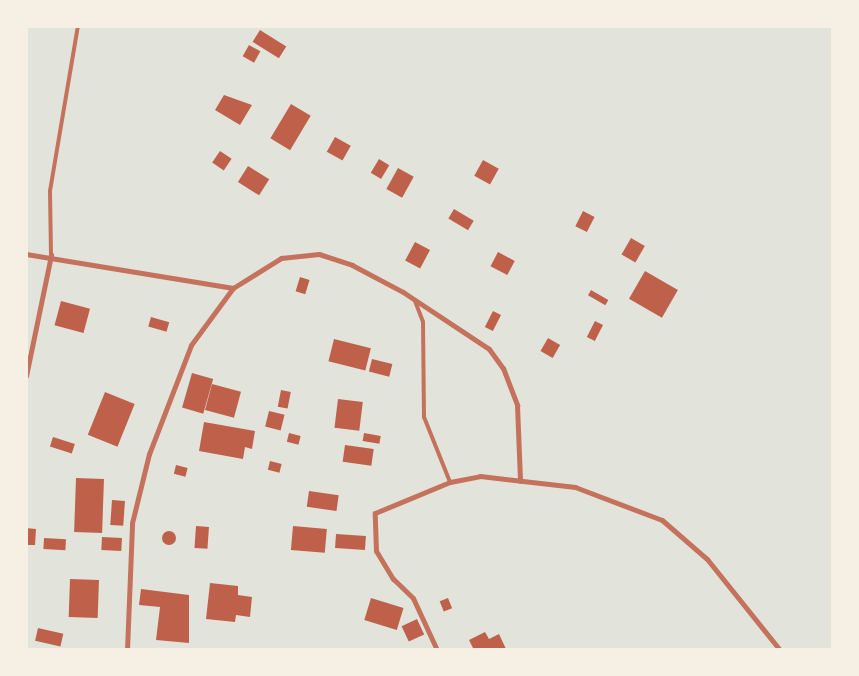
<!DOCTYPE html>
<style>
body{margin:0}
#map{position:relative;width:859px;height:676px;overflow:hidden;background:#f6efe4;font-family:"Roboto Condensed",sans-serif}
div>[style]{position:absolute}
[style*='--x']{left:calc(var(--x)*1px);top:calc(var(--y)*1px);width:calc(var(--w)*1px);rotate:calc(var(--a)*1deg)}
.green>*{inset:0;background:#e2e4dc;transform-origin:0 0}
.building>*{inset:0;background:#bf614a;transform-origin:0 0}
.round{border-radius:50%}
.service>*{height:4px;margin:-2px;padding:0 2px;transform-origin:2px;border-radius:2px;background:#c5725c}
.minor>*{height:5px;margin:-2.5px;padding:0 2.5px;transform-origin:2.5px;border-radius:2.5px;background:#c5725c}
span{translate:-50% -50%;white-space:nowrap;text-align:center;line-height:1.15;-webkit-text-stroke:4px #f6efe4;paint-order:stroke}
.frame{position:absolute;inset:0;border:28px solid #f6efe4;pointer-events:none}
</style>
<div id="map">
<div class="green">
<div style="left:26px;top:26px;width:807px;height:624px"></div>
</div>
<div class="building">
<div style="left:260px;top:30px;width:31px;height:14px;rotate:32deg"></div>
<div style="left:249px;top:45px;width:13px;height:13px;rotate:29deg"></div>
<div style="clip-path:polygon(224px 95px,252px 105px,240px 125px,215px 110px)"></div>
<div style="left:291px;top:104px;width:23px;height:40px;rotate:31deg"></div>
<div style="left:335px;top:137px;width:18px;height:17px;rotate:29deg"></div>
<div style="left:220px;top:151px;width:14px;height:14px;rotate:34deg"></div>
<div style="left:379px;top:159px;width:12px;height:16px;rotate:31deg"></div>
<div style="left:483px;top:160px;width:18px;height:18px;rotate:29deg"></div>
<div style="left:248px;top:166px;width:25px;height:19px;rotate:32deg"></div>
<div style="left:398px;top:168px;width:18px;height:24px;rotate:29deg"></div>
<div style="left:454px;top:209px;width:23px;height:11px;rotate:31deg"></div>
<div style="left:583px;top:211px;width:13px;height:17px;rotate:27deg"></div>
<div style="left:631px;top:238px;width:16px;height:19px;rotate:30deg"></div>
<div style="left:415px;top:242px;width:17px;height:21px;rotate:28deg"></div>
<div style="left:498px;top:252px;width:19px;height:16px;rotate:28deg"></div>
<div style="left:645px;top:271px;width:38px;height:32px;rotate:30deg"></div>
<div style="left:300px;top:277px;width:10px;height:15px;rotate:17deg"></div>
<div style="left:591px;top:290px;width:20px;height:6px;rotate:30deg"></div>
<div style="left:61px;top:301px;width:30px;height:25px;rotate:15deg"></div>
<div style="left:493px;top:311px;width:9px;height:18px;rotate:27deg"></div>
<div style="left:151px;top:317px;width:19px;height:10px;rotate:16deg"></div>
<div style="left:595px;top:321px;width:9px;height:18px;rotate:27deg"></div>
<div style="left:548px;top:338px;width:14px;height:15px;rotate:30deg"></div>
<div style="left:334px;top:339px;width:38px;height:23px;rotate:14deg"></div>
<div style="left:372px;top:359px;width:21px;height:13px;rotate:14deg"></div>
<div style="left:192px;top:373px;width:22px;height:36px;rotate:16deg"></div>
<div style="left:212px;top:384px;width:30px;height:27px;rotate:15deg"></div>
<div style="left:281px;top:390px;width:10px;height:17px;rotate:11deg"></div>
<div style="left:105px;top:392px;width:32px;height:46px;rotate:22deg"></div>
<div style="left:338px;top:399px;width:25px;height:29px;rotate:7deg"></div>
<div style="left:269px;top:411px;width:16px;height:16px;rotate:14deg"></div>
<div style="clip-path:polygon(204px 422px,255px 431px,252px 449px,245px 447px,243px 459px,199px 451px)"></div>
<div style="left:289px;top:433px;width:12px;height:9px;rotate:14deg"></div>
<div style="left:364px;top:433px;width:17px;height:8px;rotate:10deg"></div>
<div style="left:53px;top:437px;width:23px;height:10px;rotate:18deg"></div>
<div style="left:345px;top:445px;width:29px;height:17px;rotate:8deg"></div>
<div style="left:270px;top:461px;width:12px;height:9px;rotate:14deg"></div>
<div style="left:176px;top:465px;width:12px;height:9px;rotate:14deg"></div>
<div style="left:76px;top:478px;width:28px;height:54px;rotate:2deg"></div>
<div style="left:309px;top:491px;width:30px;height:16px;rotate:8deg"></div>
<div style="left:112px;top:500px;width:13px;height:25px;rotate:4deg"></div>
<div style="left:196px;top:526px;width:13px;height:22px;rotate:4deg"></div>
<div style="left:293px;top:526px;width:34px;height:24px;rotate:5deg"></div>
<div style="clip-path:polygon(26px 528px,36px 529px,35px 545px,26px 545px)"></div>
<div class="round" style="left:162px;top:531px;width:14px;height:14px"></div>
<div style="left:336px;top:534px;width:30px;height:14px;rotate:4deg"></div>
<div style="left:102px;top:537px;width:20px;height:13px;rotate:3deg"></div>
<div style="left:44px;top:538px;width:22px;height:11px;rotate:3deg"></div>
<div style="left:70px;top:579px;width:29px;height:38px;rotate:2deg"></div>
<div style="clip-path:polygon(210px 583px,238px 586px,238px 595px,252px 597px,250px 617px,236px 615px,235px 622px,206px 619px)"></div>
<div style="clip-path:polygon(141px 589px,189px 595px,189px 643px,156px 640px,160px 607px,139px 605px)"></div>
<div style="left:371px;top:598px;width:34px;height:23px;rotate:17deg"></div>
<div style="left:448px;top:598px;width:11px;height:9px;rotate:68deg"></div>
<div style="left:417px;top:619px;width:17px;height:17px;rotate:65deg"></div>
<div style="left:38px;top:628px;width:26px;height:13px;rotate:13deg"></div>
<div style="clip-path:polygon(485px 632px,489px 639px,499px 634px,506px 649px,474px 650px,469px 640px)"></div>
</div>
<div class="service">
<div style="--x:51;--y:255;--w:64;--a:-90.9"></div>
<div style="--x:50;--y:191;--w:167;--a:-80.4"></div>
<div style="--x:415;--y:301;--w:22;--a:69"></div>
<div style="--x:423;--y:322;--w:95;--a:89.4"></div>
<div style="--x:424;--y:417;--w:70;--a:68.2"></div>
</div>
<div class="minor">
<div style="--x:26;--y:254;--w:210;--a:9.3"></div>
<div style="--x:233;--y:288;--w:57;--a:-32"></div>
<div style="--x:281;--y:258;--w:38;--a:-6"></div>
<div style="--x:319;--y:254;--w:35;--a:18"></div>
<div style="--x:352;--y:265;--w:58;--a:27.9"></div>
<div style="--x:403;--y:292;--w:103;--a:33.5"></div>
<div style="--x:489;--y:349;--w:24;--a:54"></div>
<div style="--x:503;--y:368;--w:40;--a:69"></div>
<div style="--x:517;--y:405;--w:76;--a:87.7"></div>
<div style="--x:26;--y:376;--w:124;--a:-78.3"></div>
<div style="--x:127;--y:650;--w:127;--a:-87.7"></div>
<div style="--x:132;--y:523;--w:71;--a:-76.2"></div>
<div style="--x:149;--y:454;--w:117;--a:-68.9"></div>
<div style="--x:191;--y:345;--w:71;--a:-53.6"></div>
<div style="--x:437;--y:650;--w:57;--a:-114.8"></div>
<div style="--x:413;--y:598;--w:28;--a:-136"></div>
<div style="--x:393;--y:579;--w:33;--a:-121"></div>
<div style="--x:376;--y:551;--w:38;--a:-92"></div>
<div style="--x:375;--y:513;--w:81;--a:-22.5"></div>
<div style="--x:450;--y:482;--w:31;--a:-11"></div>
<div style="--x:480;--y:476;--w:96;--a:6.6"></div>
<div style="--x:575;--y:487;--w:93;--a:20.8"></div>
<div style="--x:662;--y:520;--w:60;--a:40.9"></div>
<div style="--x:707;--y:559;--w:117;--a:51.3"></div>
</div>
<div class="frame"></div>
</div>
